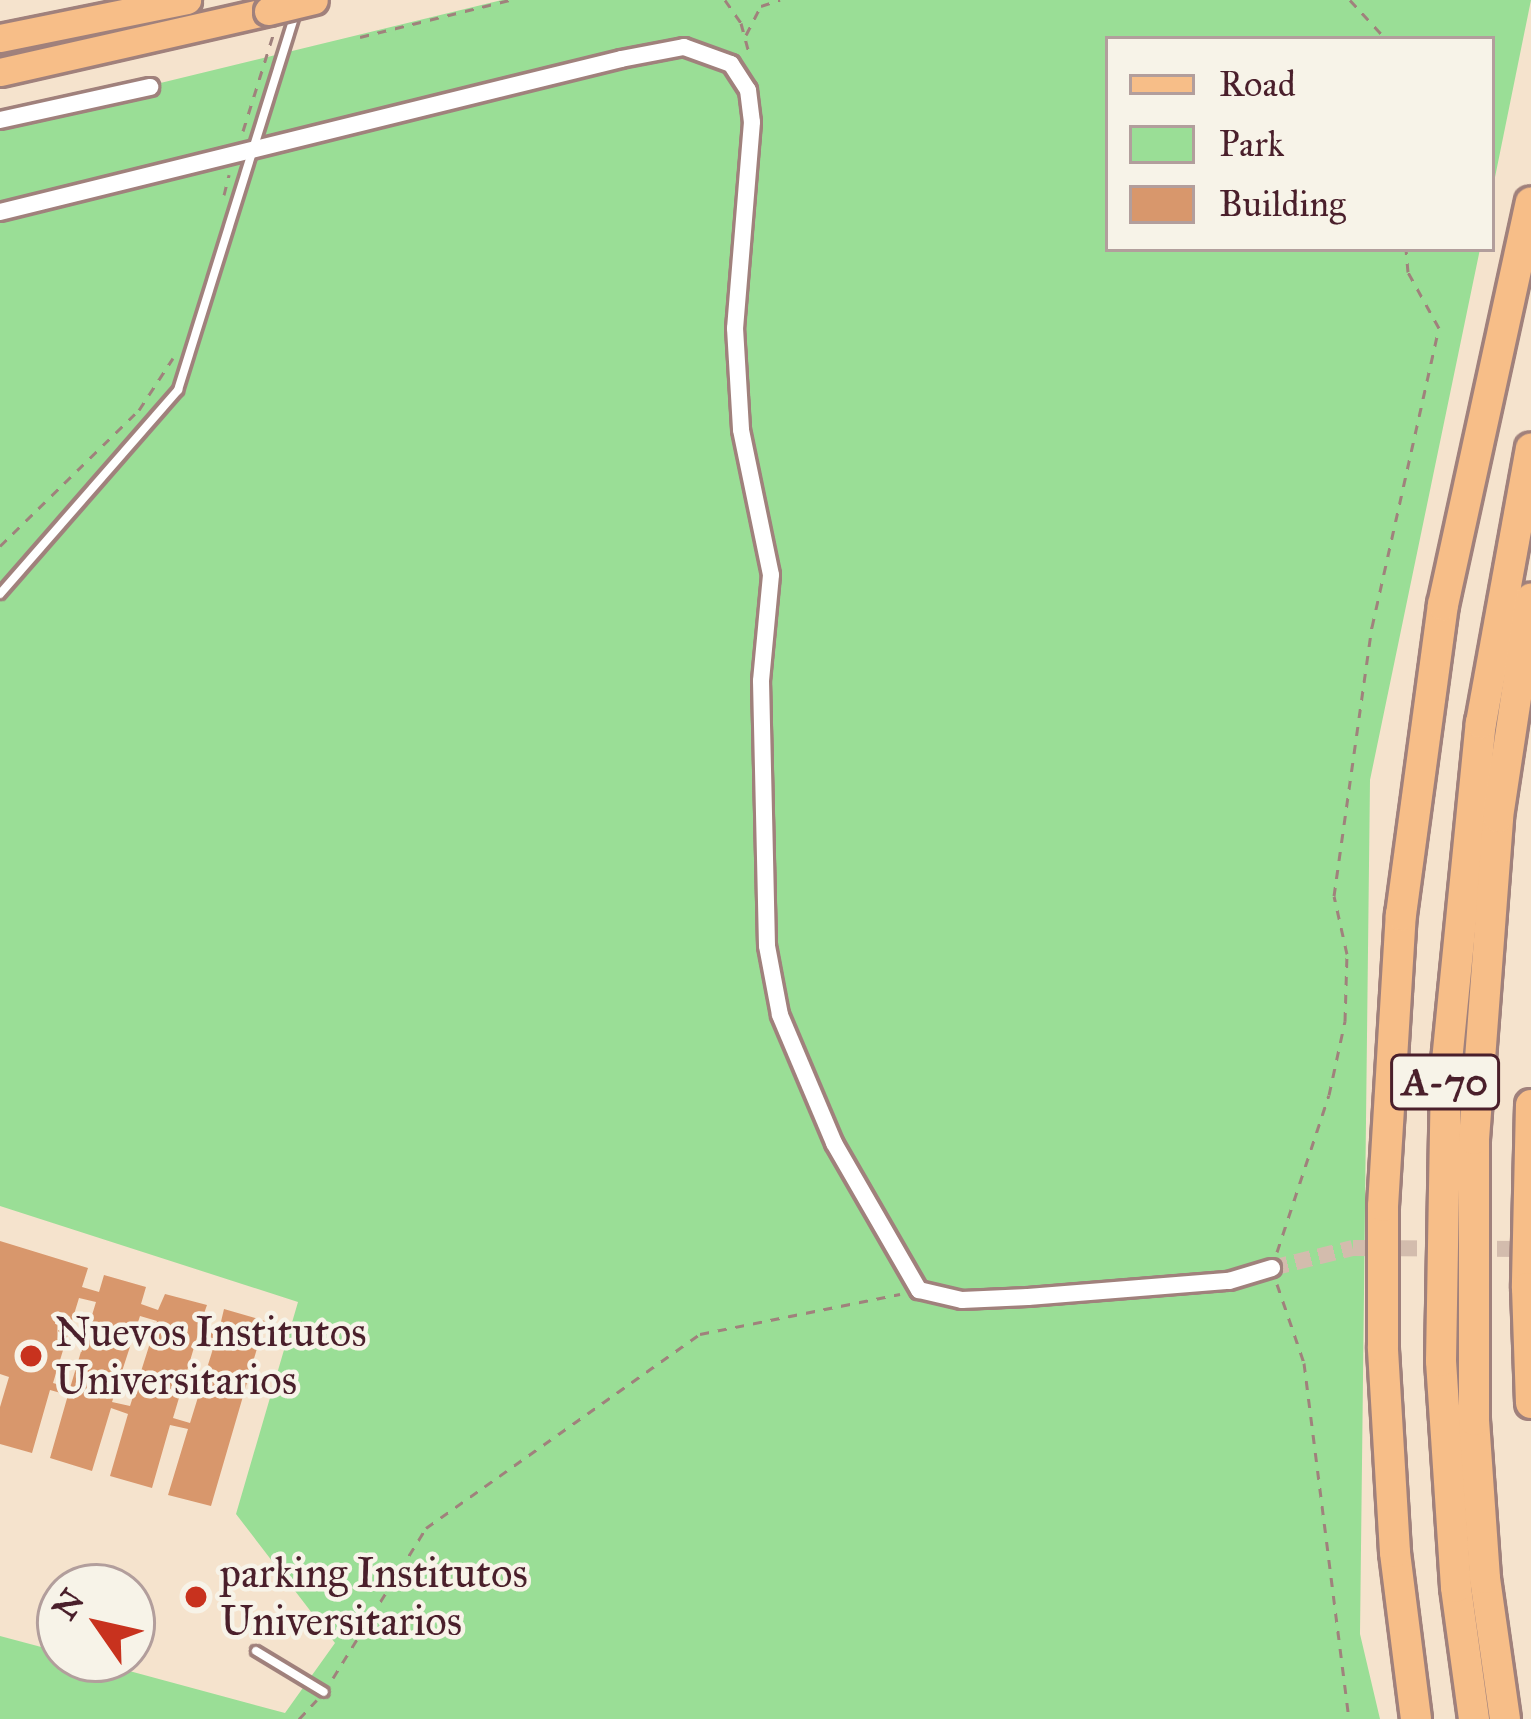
<!DOCTYPE html>
<style>
body{margin:0}
#map{position:relative;width:1531px;height:1719px;overflow:hidden;background:#f5e3cd;font-family:"IM FELL Great Primer",serif}
div>[style]{position:absolute}
[style*='--x']{left:calc(var(--x)*1px);top:calc(var(--y)*1px);width:calc(var(--w)*1px);rotate:calc(var(--a)*1deg)}
.green>*{inset:0;background:#9ade96}
.building>*{inset:0;background:#d8976c}
.minor-tunnel>*{height:16px;margin-top:-8px;transform-origin:0;background:repeating-linear-gradient(90deg,#d3bcad 0 16px,transparent 0 24px)}
.path>*{height:3px;margin-top:-1.5px;transform-origin:0;background:repeating-linear-gradient(90deg,#a0817c 0 9px,transparent 0 18px)}
.roads{filter:drop-shadow(3px 0 #a0817c) drop-shadow(-3px 0 #a0817c) drop-shadow(0 3px #a0817c) drop-shadow(0 -3px #a0817c)}
.service>*{height:8px;margin:-4px;padding:0 4px;transform-origin:4px;border-radius:4px;background:#fff}
.minor>*{height:16px;margin:-8px;padding:0 8px;transform-origin:8px;border-radius:8px;background:#fff}
.primary>*{height:27px;margin:-13.5px;padding:0 13.5px;transform-origin:13.5px;border-radius:13.5px;background:#f7be88}
.motorway>*{height:30px;margin:-15px;padding:0 15px;transform-origin:15px;border-radius:15px;background:#f7be88}
.bridges{filter:drop-shadow(3px 0 #a0817c) drop-shadow(-3px 0 #a0817c) drop-shadow(0 3px #a0817c) drop-shadow(0 -3px #a0817c)}
.primary-bridge>*{height:27px;margin:-13.5px;padding:0 13.5px;transform-origin:13.5px;border-radius:13.5px;background:#f7be88}
.dots>*{width:33px;height:33px;translate:-50% -50%;box-sizing:border-box;border:6px solid #f7f3e8;border-radius:50%}
span{translate:-50% -50%;white-space:nowrap;text-align:center;line-height:1.15;-webkit-text-stroke:9px #f7f3e8;paint-order:stroke}
.shield-label span{padding:3px 9px;background:#f7f3e8;border:3px solid;border-radius:9px;-webkit-text-stroke-width:0}
.shield-label{font-size:39px;color:#4a1f2b;font-weight:700}
.poi-label{font-size:42px;color:#4a1f2b}
.left{translate:0 -50%;text-align:left}
.legend{position:absolute;left:1105px;top:36px;width:390px;height:216px;box-sizing:border-box;background:#f7f3e8;border:3px solid #b29e9c;margin:0;padding:15px 21px;list-style:none;font-size:36px;color:#4a1f2b}
.legend li{display:flex;align-items:center;gap:24px;height:60px}
.legend b{width:60px;border:3px solid #b29e9c}
.north{position:absolute;left:36px;top:1563px;width:120px;height:120px;box-sizing:border-box;background:#f7f3e8;border:3px solid #b29e9c;border-radius:50%;rotate:304deg;font-size:33px;font-weight:700;line-height:48px;text-align:center;color:#4a1f2b}
.north::after{content:'';display:block;margin:auto;width:42px;height:54px;background:#c8321e;clip-path:polygon(50% 0,100% 100%,50% 72%,0 100%)}
</style>
<div id="map">
<div class="green">
<div style="clip-path:polygon(502px 0,1531px 0,1492px 192px,1492px 39px,1108px 39px,1108px 249px,1480px 249px,1370px 780px,1360px 1634px,1380px 1719px,0 1719px,0 1636px,60px 1652px,60px 1659px,85px 1659px,285px 1713px,335px 1643px,236px 1514px,298px 1302px,0 1206px,0 122px)"></div>
</div>
<div class="building">
<div style="clip-path:polygon(evenodd,0 1241px,88px 1268px,82px 1287px,99px 1292px,104px 1275px,146px 1287px,141px 1304px,158px 1310px,165px 1294px,207px 1305px,201px 1322px,219px 1330px,224px 1309px,265px 1321px,211px 1506px,168px 1495px,188px 1429px,170px 1425px,152px 1488px,110px 1476px,128px 1414px,111px 1408px,92px 1471px,50px 1458px,68px 1395px,50px 1390px,32px 1453px,0 1444px,0 1407px,9px 1377px,0 1374px,0 1241px,79px 1298px,96px 1302px,70px 1388px,53px 1383px,79px 1298px,0 1241px,140px 1316px,157px 1321px,130px 1406px,112px 1402px,140px 1316px,0 1241px,198px 1334px,216px 1339px,190px 1423px,173px 1418px,198px 1334px)"></div>
</div>
<div class="minor-tunnel">
<div style="--x:1272;--y:1268;--w:83;--a:-13.9"></div>
<div style="--x:1353;--y:1248;--w:178;--a:0.3"></div>
</div>
<div class="path">
<div style="--x:725;--y:0;--w:28;--a:55"></div>
<div style="--x:741;--y:23;--w:35;--a:75"></div>
<div style="--x:1350;--y:0;--w:53;--a:47.3"></div>
<div style="--x:746;--y:35;--w:33;--a:-63"></div>
<div style="--x:761;--y:6;--w:20;--a:-18"></div>
<div style="--x:360;--y:37;--w:154;--a:-13.9"></div>
<div style="--x:243;--y:131;--w:104;--a:-72.6"></div>
<div style="--x:224;--y:195;--w:21;--a:-76"></div>
<div style="--x:0;--y:546;--w:194;--a:-44.4"></div>
<div style="--x:139;--y:410;--w:62;--a:-56.8"></div>
<div style="--x:1277;--y:1252;--w:165;--a:-71.7"></div>
<div style="--x:1329;--y:1095;--w:76;--a:-77.8"></div>
<div style="--x:1345;--y:1021;--w:67;--a:-88.3"></div>
<div style="--x:1347;--y:954;--w:59;--a:-102.6"></div>
<div style="--x:1334;--y:896;--w:272;--a:-82"></div>
<div style="--x:1372;--y:627;--w:306;--a:-77.4"></div>
<div style="--x:1439;--y:328;--w:64;--a:-119"></div>
<div style="--x:1408;--y:272;--w:23;--a:-95"></div>
<div style="--x:1277;--y:1284;--w:83;--a:71.1"></div>
<div style="--x:1304;--y:1363;--w:359;--a:82.8"></div>
<div style="--x:333;--y:1678;--w:176;--a:-58.2"></div>
<div style="--x:426;--y:1528;--w:336;--a:-35.3"></div>
<div style="--x:700;--y:1334;--w:204;--a:-11.3"></div>
<div style="--x:299;--y:1719;--w:26;--a:-47"></div>
</div>
<div class="roads">
<div class="service">
<div style="--x:0;--y:594;--w:271;--a:-48.9"></div>
<div style="--x:178;--y:390;--w:399;--a:-72.7"></div>
<div style="--x:256;--y:1651;--w:79;--a:31.1"></div>
</div>
<div class="minor">
<div style="--x:0;--y:120;--w:154;--a:-12.4"></div>
<div style="--x:0;--y:212;--w:640;--a:-13.84"></div>
<div style="--x:621;--y:59;--w:64;--a:-10.8"></div>
<div style="--x:684;--y:47;--w:50;--a:19.9"></div>
<div style="--x:731;--y:64;--w:31;--a:57"></div>
<div style="--x:748;--y:90;--w:32;--a:83"></div>
<div style="--x:752;--y:122;--w:207;--a:94.7"></div>
<div style="--x:735;--y:328;--w:102;--a:86.6"></div>
<div style="--x:741;--y:430;--w:148;--a:78.3"></div>
<div style="--x:771;--y:575;--w:106;--a:95.4"></div>
<div style="--x:761;--y:681;--w:265;--a:88.7"></div>
<div style="--x:767;--y:946;--w:70;--a:79.3"></div>
<div style="--x:780;--y:1015;--w:139;--a:67.1"></div>
<div style="--x:834;--y:1143;--w:170;--a:60"></div>
<div style="--x:919;--y:1290;--w:44;--a:13.1"></div>
<div style="--x:962;--y:1300;--w:66;--a:-2.6"></div>
<div style="--x:1028;--y:1297;--w:202;--a:-4.6"></div>
<div style="--x:1229;--y:1281;--w:45;--a:-16.8"></div>
</div>
<div class="primary">
<div style="--x:0;--y:38;--w:191;--a:-11.5"></div>
<div style="--x:0;--y:72;--w:275;--a:-12.8"></div>
</div>
<div class="motorway">
<div style="--x:1531;--y:1105;--w:183;--a:91.3"></div>
<div style="--x:1527;--y:1288;--w:115;--a:88"></div>
<div style="--x:1416;--y:1719;--w:168;--a:-97.2"></div>
<div style="--x:1395;--y:1552;--w:205;--a:-93.4"></div>
<div style="--x:1383;--y:1347;--w:141;--a:-90"></div>
<div style="--x:1383;--y:1206;--w:292;--a:-86.5"></div>
<div style="--x:1401;--y:915;--w:313;--a:-82.3"></div>
<div style="--x:1443;--y:605;--w:412;--a:-77.7"></div>
<div style="--x:1474;--y:1719;--w:133;--a:-97.8"></div>
<div style="--x:1456;--y:1587;--w:226;--a:-93.8"></div>
<div style="--x:1441;--y:1361;--w:290;--a:-89"></div>
<div style="--x:1446;--y:1071;--w:350;--a:-84.3"></div>
<div style="--x:1481;--y:723;--w:279;--a:-79.7"></div>
<div style="--x:1505;--y:1719;--w:142;--a:-98.1"></div>
<div style="--x:1485;--y:1578;--w:158;--a:-94"></div>
<div style="--x:1474;--y:1420;--w:281;--a:-90"></div>
<div style="--x:1474;--y:1139;--w:323;--a:-85.7"></div>
<div style="--x:1498;--y:817;--w:221;--a:-81.4"></div>
</div>
</div>
<div class="bridges">
<div class="primary-bridge">
<div style="--x:268;--y:11;--w:47;--a:-13.4"></div>
</div>
</div>
<div class="dots">
<div style="left:31px;top:1356px;background:#c8321e"></div>
<div style="left:196px;top:1597px;background:#c8321e"></div>
</div>
<div class="shield-label">
<span style="left:1445px;top:1082px">A-70</span>
</div>
<div class="poi-label">
<span class="left" style="left:55px;top:1356px">Nuevos Institutos<br>Universitarios</span>
<span class="left" style="left:220px;top:1597px">parking Institutos<br>Universitarios</span>
</div>
<ul class="legend">
<li><b style="height:15px;background:#f7be88"></b>Road</li>
<li><b style="height:33px;background:#9ade96"></b>Park</li>
<li><b style="height:33px;background:#d8976c"></b>Building</li>
</ul>
<div class="north">N</div>
</div>
